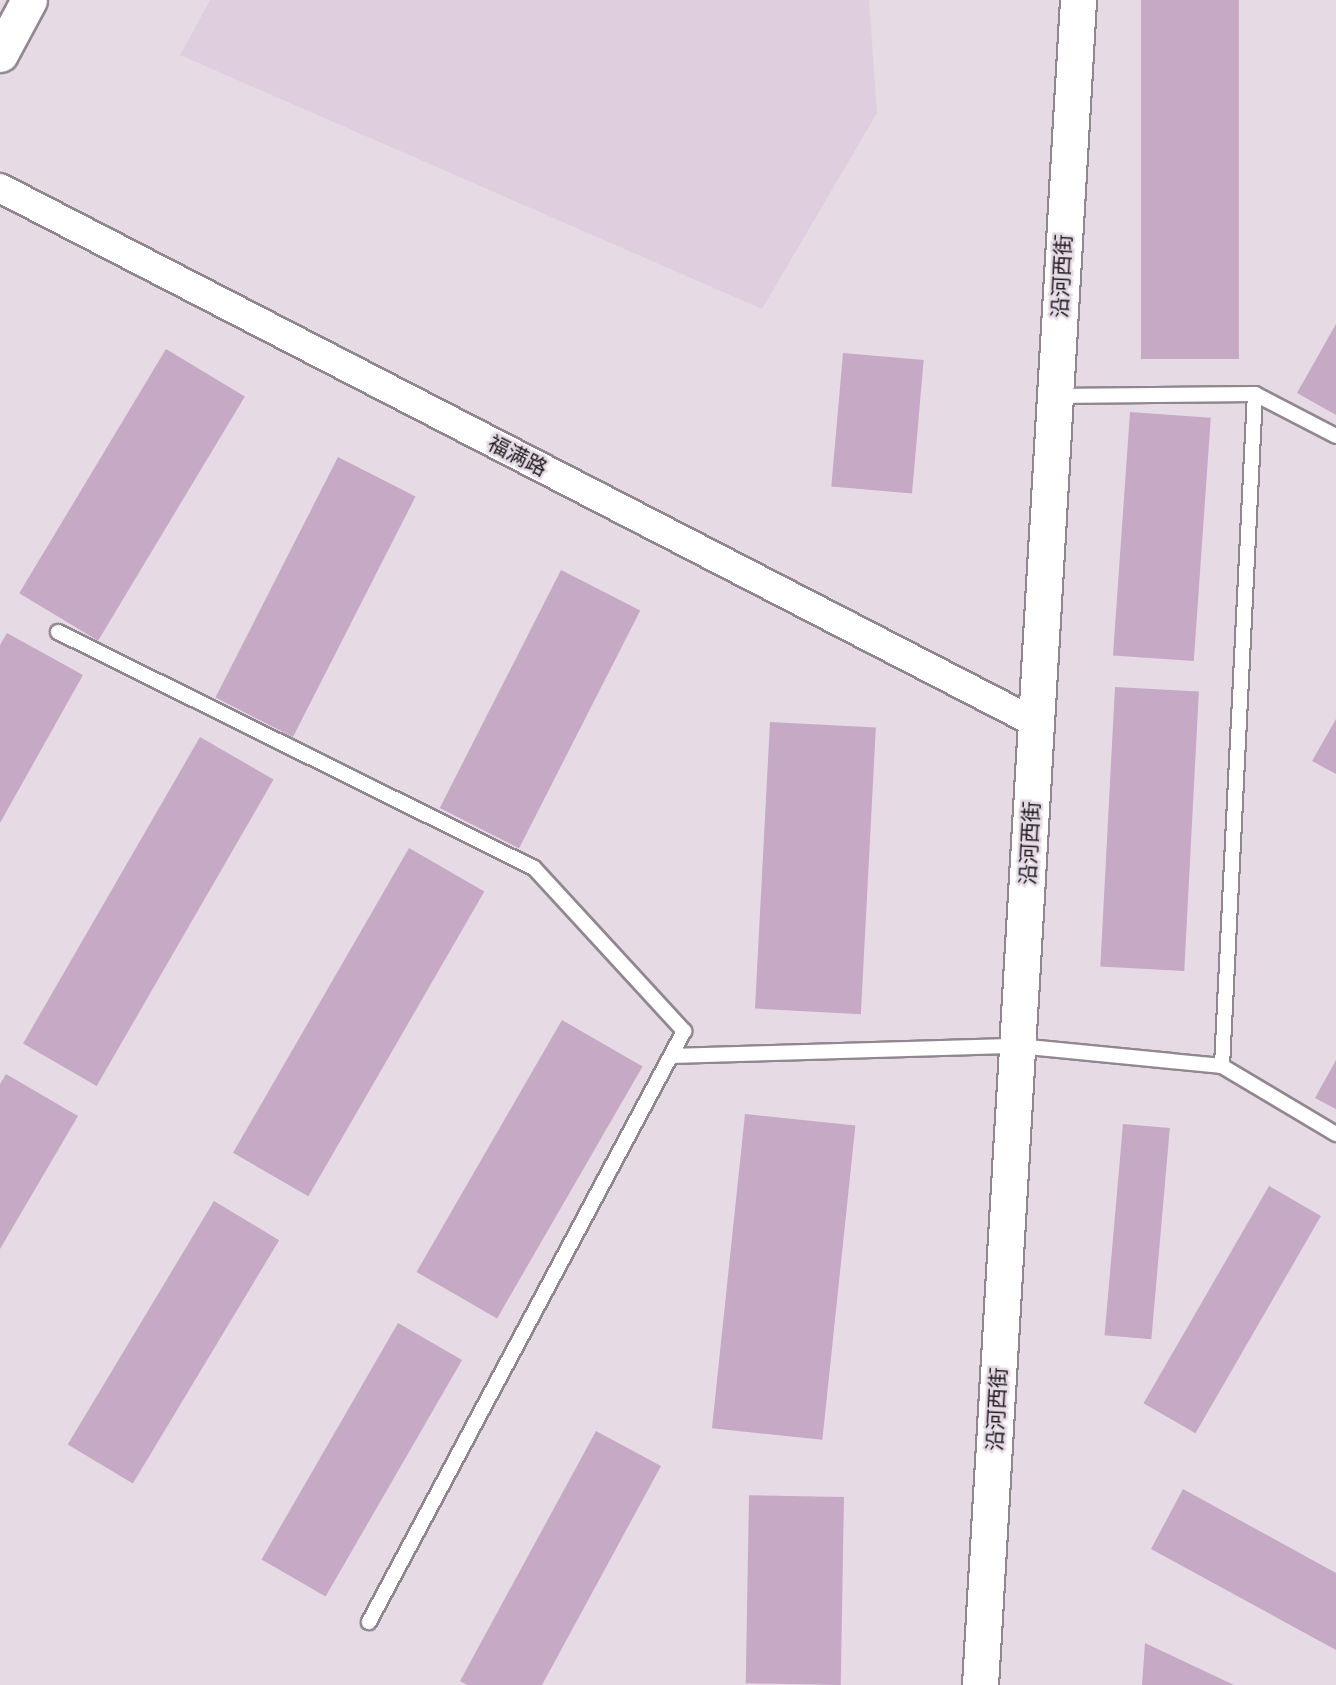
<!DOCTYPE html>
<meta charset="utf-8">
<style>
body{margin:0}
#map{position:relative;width:1336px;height:1685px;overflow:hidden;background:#e6dbe5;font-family:"Asap Condensed","Noto Sans SC",sans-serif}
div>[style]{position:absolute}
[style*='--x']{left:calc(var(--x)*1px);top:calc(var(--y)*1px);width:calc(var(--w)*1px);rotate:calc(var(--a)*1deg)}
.built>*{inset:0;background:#dfcede}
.building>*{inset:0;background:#c6a9c5;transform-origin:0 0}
.roads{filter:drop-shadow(2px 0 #918790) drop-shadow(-2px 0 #918790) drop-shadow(0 2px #918790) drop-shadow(0 -2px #918790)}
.service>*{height:14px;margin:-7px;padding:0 7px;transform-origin:7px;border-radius:7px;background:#fff}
.minor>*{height:28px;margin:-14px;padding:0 14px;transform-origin:14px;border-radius:14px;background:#fff}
.tertiary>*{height:35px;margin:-17.5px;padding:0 17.5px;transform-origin:17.5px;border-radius:17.5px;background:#fff}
span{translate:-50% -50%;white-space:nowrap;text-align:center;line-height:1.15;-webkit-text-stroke:5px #e6dbe5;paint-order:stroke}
.street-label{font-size:21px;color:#1e1a1e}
</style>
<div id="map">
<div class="built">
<div style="clip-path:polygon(210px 0,869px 0,877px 113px,762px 309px,180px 55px)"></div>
</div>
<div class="building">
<div style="left:1141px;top:0;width:98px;height:359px"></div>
<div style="clip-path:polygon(1336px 324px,1336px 415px,1297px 393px)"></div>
<div style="left:166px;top:349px;width:92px;height:285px;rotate:31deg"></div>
<div style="left:843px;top:353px;width:81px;height:134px;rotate:5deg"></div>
<div style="left:1130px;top:412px;width:81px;height:244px;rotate:4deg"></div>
<div style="left:338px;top:457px;width:87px;height:270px;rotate:27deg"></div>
<div style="left:561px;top:570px;width:89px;height:267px;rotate:27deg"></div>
<div style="clip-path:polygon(7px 633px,83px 675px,0 823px,0 645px)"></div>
<div style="left:1115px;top:687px;width:84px;height:280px;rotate:3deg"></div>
<div style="clip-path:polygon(1336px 719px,1336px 774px,1312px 761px)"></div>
<div style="left:770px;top:722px;width:106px;height:287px;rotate:3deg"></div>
<div style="left:200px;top:737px;width:85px;height:354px;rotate:30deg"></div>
<div style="left:409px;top:848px;width:87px;height:352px;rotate:30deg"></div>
<div style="left:562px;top:1020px;width:93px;height:291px;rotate:30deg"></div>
<div style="clip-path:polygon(1336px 1060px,1336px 1109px,1315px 1098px)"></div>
<div style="clip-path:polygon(6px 1074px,78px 1116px,0 1249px,0 1084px)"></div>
<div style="left:745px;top:1114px;width:111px;height:316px;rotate:6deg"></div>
<div style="left:1123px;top:1124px;width:47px;height:212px;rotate:5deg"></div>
<div style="left:1269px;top:1186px;width:60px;height:251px;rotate:30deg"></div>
<div style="left:214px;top:1201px;width:76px;height:284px;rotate:31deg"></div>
<div style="left:398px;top:1323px;width:74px;height:273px;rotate:30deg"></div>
<div style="clip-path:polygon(596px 1431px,661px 1466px,542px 1685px,467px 1685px,460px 1681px)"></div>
<div style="clip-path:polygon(1183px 1489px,1336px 1573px,1336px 1650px,1151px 1549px)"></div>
<div style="left:844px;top:1497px;width:188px;height:95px;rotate:91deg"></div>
<div style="clip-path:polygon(1145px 1643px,1234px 1685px,1142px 1685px)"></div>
</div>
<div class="roads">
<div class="service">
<div style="--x:1054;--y:396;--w:201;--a:-0.6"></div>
<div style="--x:1255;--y:394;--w:91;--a:27.4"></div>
<div style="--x:58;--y:632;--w:531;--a:26.37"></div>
<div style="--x:534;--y:868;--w:222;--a:47.4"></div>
<div style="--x:684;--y:1031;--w:670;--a:118.06"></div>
<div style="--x:671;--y:1056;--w:347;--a:-1.7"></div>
<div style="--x:1018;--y:1046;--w:205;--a:5.6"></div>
<div style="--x:1222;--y:1066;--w:133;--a:30.8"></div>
<div style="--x:1222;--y:1066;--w:673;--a:-87.19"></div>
</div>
<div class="minor">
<div style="--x:0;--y:188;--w:1166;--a:27.31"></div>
</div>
<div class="tertiary">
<div style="--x:0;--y:54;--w:61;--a:-61.8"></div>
<div style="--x:980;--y:1685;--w:1688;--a:-86.67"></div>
</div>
</div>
<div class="street-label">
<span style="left:1061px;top:276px;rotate:-87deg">沿河西街</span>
<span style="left:518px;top:455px;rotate:27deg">福满路</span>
<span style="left:1029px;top:843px;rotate:-87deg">沿河西街</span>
<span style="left:996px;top:1409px;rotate:-87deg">沿河西街</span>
</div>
</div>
